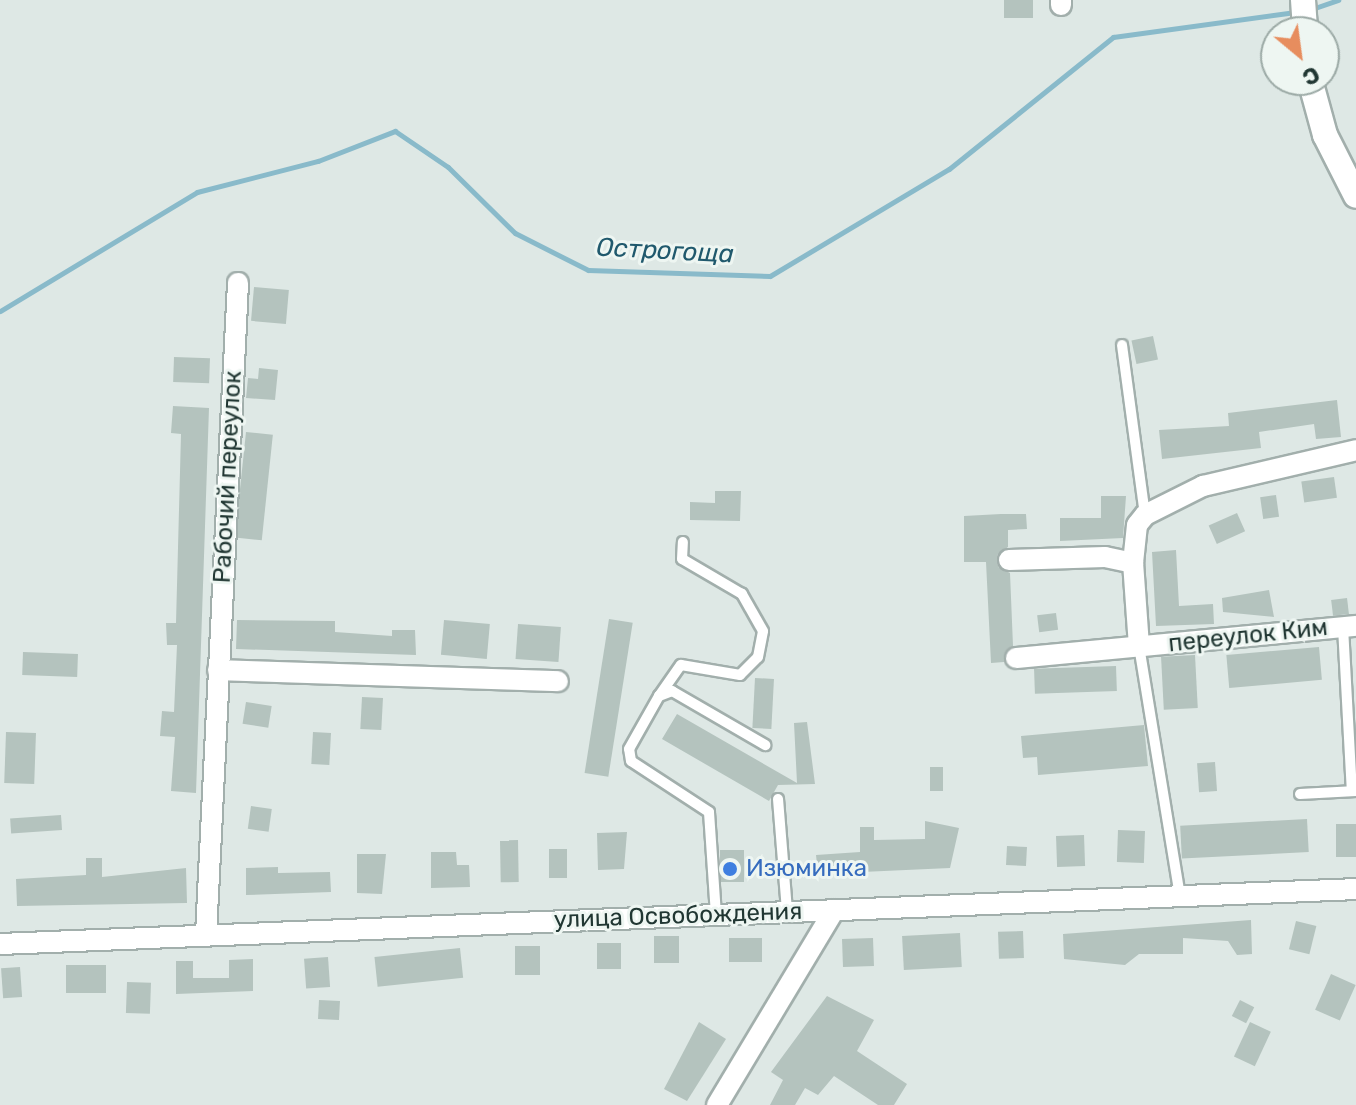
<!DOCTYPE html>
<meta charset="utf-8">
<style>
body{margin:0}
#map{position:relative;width:1356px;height:1105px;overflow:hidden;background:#dee8e5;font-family:Rubik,sans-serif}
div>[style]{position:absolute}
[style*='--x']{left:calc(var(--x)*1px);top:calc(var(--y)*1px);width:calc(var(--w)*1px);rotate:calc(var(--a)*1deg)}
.stream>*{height:5px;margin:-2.5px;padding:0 2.5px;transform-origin:2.5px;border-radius:2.5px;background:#89baca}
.building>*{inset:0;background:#b4c3be;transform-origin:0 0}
.roads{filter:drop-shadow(2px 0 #a2afac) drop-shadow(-2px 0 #a2afac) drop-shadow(0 2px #a2afac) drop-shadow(0 -2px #a2afac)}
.service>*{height:10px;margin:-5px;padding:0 5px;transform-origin:5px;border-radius:5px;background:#fff}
.minor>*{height:20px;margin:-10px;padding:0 10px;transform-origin:10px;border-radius:10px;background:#fff}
.secondary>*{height:24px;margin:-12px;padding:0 12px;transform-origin:12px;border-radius:12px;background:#fff}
.dots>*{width:22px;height:22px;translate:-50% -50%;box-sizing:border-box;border:4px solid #eef6f2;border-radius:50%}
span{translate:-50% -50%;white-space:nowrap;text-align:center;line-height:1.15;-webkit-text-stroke:6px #eef6f2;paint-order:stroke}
.street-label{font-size:24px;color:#213733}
.shop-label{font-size:24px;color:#366cbe}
.left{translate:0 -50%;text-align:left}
.water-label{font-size:26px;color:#20596d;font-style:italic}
.north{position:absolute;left:1260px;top:16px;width:80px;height:80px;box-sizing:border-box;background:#eef6f2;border:2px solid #9caaa6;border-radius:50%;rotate:151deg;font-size:22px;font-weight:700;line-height:32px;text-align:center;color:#213733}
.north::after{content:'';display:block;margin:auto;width:28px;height:36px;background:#e78d5e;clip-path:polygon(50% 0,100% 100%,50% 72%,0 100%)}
</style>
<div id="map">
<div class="stream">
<div style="--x:1309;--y:10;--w:31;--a:-19"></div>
<div style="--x:0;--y:311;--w:230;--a:-31.1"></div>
<div style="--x:197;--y:192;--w:125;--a:-14.4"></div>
<div style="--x:318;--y:161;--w:83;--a:-21.3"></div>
<div style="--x:395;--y:131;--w:64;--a:34.2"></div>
<div style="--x:448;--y:167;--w:94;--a:44.6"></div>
<div style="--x:515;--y:233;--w:82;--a:26.9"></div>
<div style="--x:588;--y:270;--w:182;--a:1.9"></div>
<div style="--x:770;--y:276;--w:209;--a:-30.9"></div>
<div style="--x:949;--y:169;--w:211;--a:-38.8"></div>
<div style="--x:1113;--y:37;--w:184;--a:-7.8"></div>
</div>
<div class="building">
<div style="left:1004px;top:0;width:29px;height:18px"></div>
<div style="left:254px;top:287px;width:35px;height:34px;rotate:5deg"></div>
<div style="left:1153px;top:336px;width:24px;height:22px;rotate:78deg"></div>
<div style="left:174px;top:357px;width:36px;height:25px;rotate:2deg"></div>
<div style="clip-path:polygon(259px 368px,278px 370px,275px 400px,246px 398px,248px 378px,258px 379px)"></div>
<div style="clip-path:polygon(1337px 400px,1341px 437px,1316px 439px,1314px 424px,1259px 432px,1261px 448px,1162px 459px,1159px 430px,1229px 426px,1228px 413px)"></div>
<div style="clip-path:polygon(173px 406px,209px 408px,196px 793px,171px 791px,175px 737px,160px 736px,162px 711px,174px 712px,177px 645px,167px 645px,166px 623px,176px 623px,181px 434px,171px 433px)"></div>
<div style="left:246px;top:432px;width:27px;height:106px;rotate:6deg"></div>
<div style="left:1334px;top:477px;width:21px;height:33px;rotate:82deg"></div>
<div style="clip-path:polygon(715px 491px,741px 491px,740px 521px,690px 520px,690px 502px,715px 503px)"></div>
<div style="left:1276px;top:495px;width:22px;height:16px;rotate:82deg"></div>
<div style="clip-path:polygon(1101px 496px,1126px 496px,1123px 538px,1060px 541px,1060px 518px,1101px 518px)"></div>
<div style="left:1237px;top:513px;width:20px;height:31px;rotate:66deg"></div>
<div style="clip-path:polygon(1001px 514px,1026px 514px,1027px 529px,1008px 530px,1008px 547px,997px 555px,998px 567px,1010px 573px,1013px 646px,1004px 662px,991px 663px,986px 562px,964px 562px,964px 516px)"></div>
<div style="clip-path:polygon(1176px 550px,1179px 606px,1213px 604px,1214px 624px,1156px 626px,1152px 552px)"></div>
<div style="clip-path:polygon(1269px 590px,1274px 617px,1223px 612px,1222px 598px)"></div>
<div style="left:1347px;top:598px;width:16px;height:16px;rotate:83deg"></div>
<div style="left:1056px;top:613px;width:17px;height:19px;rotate:83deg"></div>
<div style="left:609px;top:619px;width:24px;height:156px;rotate:9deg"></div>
<div style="clip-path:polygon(237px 620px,335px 621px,335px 632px,392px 636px,392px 630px,415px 630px,416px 655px,236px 649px)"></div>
<div style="left:444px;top:620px;width:46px;height:35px;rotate:5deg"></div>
<div style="left:518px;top:624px;width:43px;height:35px;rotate:4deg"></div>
<div style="left:1319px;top:647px;width:33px;height:93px;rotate:85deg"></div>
<div style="left:23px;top:652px;width:55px;height:23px;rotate:2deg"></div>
<div style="left:1195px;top:655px;width:53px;height:34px;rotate:87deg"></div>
<div style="left:1116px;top:666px;width:25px;height:82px;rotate:88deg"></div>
<div style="left:755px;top:678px;width:19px;height:50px;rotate:3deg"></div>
<div style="left:362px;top:697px;width:21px;height:32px;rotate:3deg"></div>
<div style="left:246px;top:702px;width:26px;height:22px;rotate:9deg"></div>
<div style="clip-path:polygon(677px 714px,797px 783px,794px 723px,807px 722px,815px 784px,778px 785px,769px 801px,662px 739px)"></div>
<div style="clip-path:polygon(1144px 725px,1148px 766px,1038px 775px,1037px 757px,1023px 758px,1021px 736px)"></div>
<div style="left:6px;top:732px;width:30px;height:51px;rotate:2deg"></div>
<div style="left:313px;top:732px;width:18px;height:32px;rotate:3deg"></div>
<div style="left:1215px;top:762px;width:29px;height:18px;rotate:86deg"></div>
<div style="left:930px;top:767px;width:13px;height:24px"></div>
<div style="left:251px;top:806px;width:21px;height:23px;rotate:8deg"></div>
<div style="left:61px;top:815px;width:15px;height:51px;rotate:86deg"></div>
<div style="left:1307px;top:819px;width:33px;height:127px;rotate:87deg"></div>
<div style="clip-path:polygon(925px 821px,959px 828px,950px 868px,818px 874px,816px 855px,860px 852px,860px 827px,874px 827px,874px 840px,925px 839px)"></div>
<div style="left:1356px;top:824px;width:33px;height:20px;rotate:90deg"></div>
<div style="left:1118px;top:830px;width:27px;height:32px;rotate:2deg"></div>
<div style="clip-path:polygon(627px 832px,624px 869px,598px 870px,597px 833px)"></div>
<div style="left:1084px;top:835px;width:31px;height:28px;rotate:88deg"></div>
<div style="left:518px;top:840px;width:42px;height:18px;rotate:89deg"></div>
<div style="left:1007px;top:846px;width:20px;height:19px;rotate:3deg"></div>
<div style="left:549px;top:849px;width:18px;height:29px"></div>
<div style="left:720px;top:850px;width:24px;height:32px"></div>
<div style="clip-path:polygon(431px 852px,456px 852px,457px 865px,469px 865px,470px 887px,431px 888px)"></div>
<div style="clip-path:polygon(357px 854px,386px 854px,382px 894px,357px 893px)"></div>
<div style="clip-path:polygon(86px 858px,102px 858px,102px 877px,186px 868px,187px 903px,17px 906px,16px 879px,86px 875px)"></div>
<div style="clip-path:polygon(278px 867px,278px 873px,330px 872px,331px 892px,246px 895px,246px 868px)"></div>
<div style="clip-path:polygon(1251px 920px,1252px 954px,1237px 955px,1228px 941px,1183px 938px,1183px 954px,1139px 954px,1125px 965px,1064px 959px,1063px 934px)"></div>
<div style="left:1296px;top:921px;width:21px;height:29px;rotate:14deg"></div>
<div style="left:1023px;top:931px;width:27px;height:25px;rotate:88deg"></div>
<div style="left:960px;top:933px;width:34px;height:58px;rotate:87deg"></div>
<div style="left:654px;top:936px;width:25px;height:27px"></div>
<div style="left:729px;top:938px;width:33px;height:24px"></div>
<div style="left:873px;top:938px;width:28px;height:31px;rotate:88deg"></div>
<div style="left:597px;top:943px;width:24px;height:26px"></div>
<div style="left:515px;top:946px;width:25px;height:29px"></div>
<div style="left:460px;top:948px;width:30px;height:86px;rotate:84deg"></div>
<div style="left:328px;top:957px;width:30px;height:24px;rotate:86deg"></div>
<div style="clip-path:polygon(253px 959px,253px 991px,176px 994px,176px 961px,193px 961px,193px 978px,229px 978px,229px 960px)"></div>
<div style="left:66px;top:965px;width:40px;height:28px"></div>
<div style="left:20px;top:967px;width:30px;height:19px;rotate:86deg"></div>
<div style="left:1331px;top:974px;width:27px;height:39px;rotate:24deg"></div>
<div style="left:127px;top:982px;width:24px;height:31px;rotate:2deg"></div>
<div style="clip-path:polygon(827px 996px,874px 1020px,857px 1051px,907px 1084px,894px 1105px,878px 1105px,834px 1076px,818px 1095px,805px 1088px,795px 1105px,770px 1105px,783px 1080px,771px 1072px)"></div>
<div style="left:319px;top:1000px;width:21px;height:19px;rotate:3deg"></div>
<div style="left:1240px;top:1000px;width:16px;height:18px;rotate:27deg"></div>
<div style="clip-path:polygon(699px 1022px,726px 1039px,687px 1101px,664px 1089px)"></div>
<div style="left:1250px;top:1022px;width:23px;height:38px;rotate:25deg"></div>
</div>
<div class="roads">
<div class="service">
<div style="--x:1122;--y:345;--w:172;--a:82.3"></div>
<div style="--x:1343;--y:627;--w:164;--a:86.9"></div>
<div style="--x:1139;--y:646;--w:253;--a:80.7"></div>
<div style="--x:659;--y:696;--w:38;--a:-55"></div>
<div style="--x:681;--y:665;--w:60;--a:9.6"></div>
<div style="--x:740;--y:675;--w:25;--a:-45"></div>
<div style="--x:758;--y:657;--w:26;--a:-79"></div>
<div style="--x:763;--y:631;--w:43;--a:-119.6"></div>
<div style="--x:742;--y:594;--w:69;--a:-149.7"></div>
<div style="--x:682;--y:559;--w:17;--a:-87"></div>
<div style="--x:1300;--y:794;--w:56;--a:-3.1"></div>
<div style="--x:778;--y:799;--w:113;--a:85.4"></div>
<div style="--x:716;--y:915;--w:103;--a:-93.9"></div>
<div style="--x:709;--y:812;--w:93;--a:-146.8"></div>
<div style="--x:631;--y:761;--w:12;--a:-99"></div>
<div style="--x:629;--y:749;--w:61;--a:-60.5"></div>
<div style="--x:659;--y:696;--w:14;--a:-21"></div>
<div style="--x:672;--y:691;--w:108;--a:30.1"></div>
</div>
<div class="minor">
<div style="--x:1061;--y:5;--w:5;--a:-90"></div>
<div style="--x:1009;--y:560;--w:96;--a:-1.8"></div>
<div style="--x:1105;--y:557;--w:29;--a:12"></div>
<div style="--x:1139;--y:646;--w:83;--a:-94.1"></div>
<div style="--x:1133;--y:563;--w:38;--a:-84"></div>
<div style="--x:1137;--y:525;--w:13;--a:-51"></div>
<div style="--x:1145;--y:515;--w:65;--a:-26.6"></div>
<div style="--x:1203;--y:486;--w:157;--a:-13.2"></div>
<div style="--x:1016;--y:658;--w:342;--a:-5.4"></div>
<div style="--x:218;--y:670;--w:340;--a:1.9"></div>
<div style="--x:206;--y:935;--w:653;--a:-87.19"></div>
<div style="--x:0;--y:944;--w:1357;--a:-2.32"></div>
<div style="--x:717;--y:1105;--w:227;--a:-59"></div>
</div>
<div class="secondary">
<div style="--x:1303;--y:0;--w:32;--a:86"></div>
<div style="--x:1310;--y:80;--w:57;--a:74.7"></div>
<div style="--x:1325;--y:135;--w:68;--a:63.1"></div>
</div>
</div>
<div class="dots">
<div style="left:730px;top:869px;background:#3f7fe0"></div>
</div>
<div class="street-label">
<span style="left:228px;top:477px;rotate:-87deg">Рабочий переулок</span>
<span style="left:1248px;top:636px;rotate:-6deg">переулок Ким</span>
<span style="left:678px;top:916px;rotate:-2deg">улица Освобождения</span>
</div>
<div class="shop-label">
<span class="left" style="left:746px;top:869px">Изюминка</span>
</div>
<div class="water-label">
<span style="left:665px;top:251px;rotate:3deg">Острогоща</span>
</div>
<div class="north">С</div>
</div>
